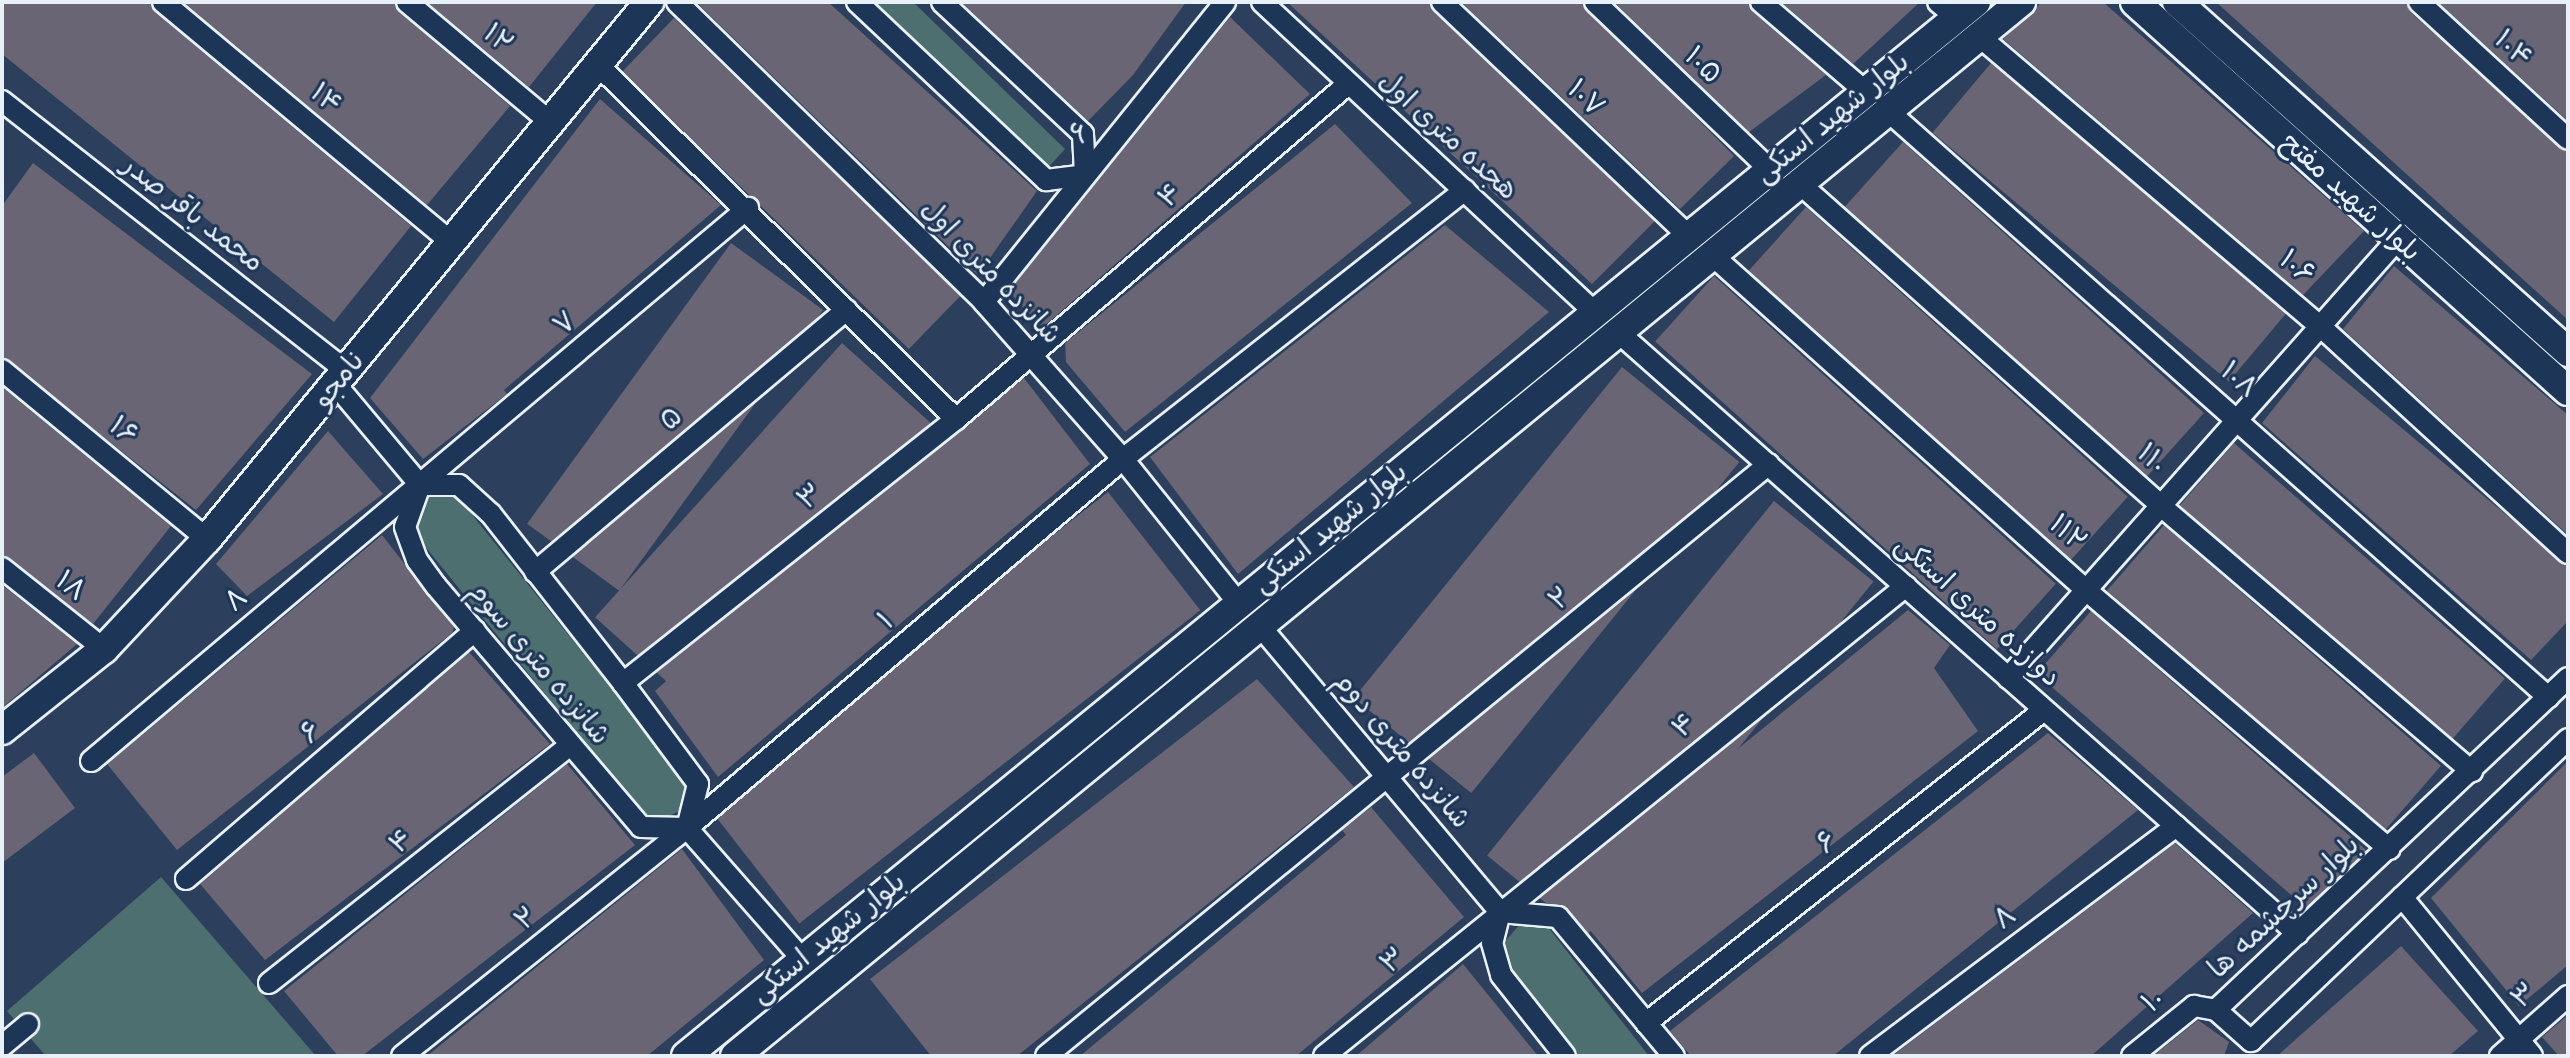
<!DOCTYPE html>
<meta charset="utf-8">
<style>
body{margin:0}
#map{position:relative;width:2570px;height:1058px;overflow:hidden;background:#2c3f5d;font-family:Mynerve,"Playpen Sans Arabic",sans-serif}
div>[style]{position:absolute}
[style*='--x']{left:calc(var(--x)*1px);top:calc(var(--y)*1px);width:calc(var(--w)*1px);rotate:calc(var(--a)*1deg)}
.green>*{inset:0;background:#4e6f6f}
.building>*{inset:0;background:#696574;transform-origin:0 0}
.roads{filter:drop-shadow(2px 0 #e8f1f8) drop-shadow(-2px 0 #e8f1f8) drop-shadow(0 2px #e8f1f8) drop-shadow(0 -2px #e8f1f8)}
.street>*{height:20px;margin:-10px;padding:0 10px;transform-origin:10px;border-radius:10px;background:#1d3557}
.secondary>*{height:28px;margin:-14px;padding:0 14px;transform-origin:14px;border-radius:14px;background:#1d3557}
span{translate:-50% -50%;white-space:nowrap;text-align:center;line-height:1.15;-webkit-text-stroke:6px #1d3557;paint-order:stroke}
.street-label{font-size:28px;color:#e8f1f8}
.frame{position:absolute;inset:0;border:4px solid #e8f1f8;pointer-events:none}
</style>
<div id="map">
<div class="green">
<div style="clip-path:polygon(866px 2px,913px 2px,1065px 149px,1044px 172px)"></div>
<div style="clip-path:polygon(441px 491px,457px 496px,688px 784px,684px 809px,661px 820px,645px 817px,419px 539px,416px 518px,426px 493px)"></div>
<div style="clip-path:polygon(161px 877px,316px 1056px,46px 1056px,7px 1011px)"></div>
<div style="clip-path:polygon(1521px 923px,1548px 927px,1649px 1056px,1565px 1056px,1495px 953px)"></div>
</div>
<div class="building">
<div style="clip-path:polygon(2px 2px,150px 2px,155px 12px,411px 226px,334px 322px,2px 54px)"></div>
<div style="clip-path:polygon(183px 2px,394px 2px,399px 12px,510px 106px,427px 205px)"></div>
<div style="clip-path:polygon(427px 2px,597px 2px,529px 87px)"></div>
<div style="clip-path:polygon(696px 2px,828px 2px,1037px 191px,978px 275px)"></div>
<div style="clip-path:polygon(961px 2px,1186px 2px,1133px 75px,1088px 121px)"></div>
<div style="clip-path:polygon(1287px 2px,1429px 2px,1433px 11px,1655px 221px,1592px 284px)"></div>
<div style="clip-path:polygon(1461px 2px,1582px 2px,1734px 156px,1680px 209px)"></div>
<div style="clip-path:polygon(1614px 2px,1748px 2px,1753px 12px,1826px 75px,1749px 132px)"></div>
<div style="clip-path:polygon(1781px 2px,1920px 2px,1853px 64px)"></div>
<div style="clip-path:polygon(2042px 2px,2103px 2px,2364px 231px,2303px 295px,2003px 39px)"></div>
<div style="clip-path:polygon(2216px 2px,2406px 2px,2410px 12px,2568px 152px,2568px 320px)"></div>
<div style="clip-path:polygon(2438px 2px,2568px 2px,2568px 121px)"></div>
<div style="clip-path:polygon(1230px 17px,1310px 94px,1041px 329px,1009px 291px)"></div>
<div style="left:674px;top:18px;width:399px;height:75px;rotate:44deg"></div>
<div style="left:1991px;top:63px;width:387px;height:91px;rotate:40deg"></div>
<div style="clip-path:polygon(600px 99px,721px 205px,504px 390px,507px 394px,423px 459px,370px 398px)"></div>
<div style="clip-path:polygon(1335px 124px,1412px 203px,1125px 432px,1066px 362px,1065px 343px)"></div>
<div style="left:1903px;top:142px;width:405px;height:88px;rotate:42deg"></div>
<div style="clip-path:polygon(33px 163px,312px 374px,196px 510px,2px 357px,2px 206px)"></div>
<div style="left:1806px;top:207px;width:433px;height:87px;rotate:42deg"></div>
<div style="clip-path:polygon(1445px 225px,1549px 312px,1238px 574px,1150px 457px)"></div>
<div style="left:731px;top:243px;width:114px;height:347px;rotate:36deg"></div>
<div style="clip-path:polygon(2394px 266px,2568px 415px,2568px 535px,2343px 329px)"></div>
<div style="left:1714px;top:276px;width:460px;height:88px;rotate:42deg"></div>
<div style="left:842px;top:343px;width:119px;height:369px;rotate:42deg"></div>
<div style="clip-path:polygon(2315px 356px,2568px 566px,2568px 621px,2531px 660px,2262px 423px)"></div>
<div style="left:1622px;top:367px;width:151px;height:426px;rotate:39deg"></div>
<div style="clip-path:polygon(1024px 378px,1090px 464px,718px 777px,655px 691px,828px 537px)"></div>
<div style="clip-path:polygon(2px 387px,171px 526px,93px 624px,2px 555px)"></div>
<div style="clip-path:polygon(328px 431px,383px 494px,247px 596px,216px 564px)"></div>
<div style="left:2234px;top:443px;width:359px;height:83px;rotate:41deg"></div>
<div style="left:1108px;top:492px;width:150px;height:509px;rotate:52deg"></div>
<div style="left:1774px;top:501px;width:128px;height:456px;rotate:39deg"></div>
<div style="left:2164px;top:525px;width:367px;height:87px;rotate:41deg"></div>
<div style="clip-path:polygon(382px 535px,454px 627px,452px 633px,177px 850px,107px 764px)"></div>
<div style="clip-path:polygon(2px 585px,77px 644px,2px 708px)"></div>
<div style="clip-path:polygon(1908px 610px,1950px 645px,1934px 668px,1978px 731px,1642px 993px,1560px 894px)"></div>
<div style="left:2091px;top:611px;width:365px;height:83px;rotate:41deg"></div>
<div style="clip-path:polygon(469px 652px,550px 744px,265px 960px,200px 884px)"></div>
<div style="clip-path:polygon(1257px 679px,1354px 787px,1017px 1056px,931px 1056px,870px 979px)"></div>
<div style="clip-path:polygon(2048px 733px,2138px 810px,1833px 1056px,1691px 1056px,1685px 1049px,1670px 1031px)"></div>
<div style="clip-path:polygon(34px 753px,75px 808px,2px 863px,2px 777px)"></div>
<div style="clip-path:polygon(2568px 761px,2568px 965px,2519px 1006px,2431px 898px)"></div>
<div style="clip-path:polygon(567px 764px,635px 845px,362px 1056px,338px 1056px,284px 991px)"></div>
<div style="clip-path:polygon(1371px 807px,1464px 917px,1296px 1056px,1080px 1056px,1346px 835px,1342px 830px)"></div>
<div style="clip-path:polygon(2175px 843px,2253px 913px,2091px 1056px,1892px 1056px)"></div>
<div style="clip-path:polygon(682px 849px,764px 960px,647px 1056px,427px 1056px)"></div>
<div style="clip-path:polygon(2401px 946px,2478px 1031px,2449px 1056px,2277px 1056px)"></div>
<div style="clip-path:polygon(1463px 964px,1538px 1056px,1356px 1056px)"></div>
<div style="clip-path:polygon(2568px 1015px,2568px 1056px,2559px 1056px,2542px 1037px)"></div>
<div style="clip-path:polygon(2198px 1020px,2229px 1042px,2224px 1056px,2153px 1056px)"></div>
</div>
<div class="roads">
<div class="street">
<div style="--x:163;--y:2;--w:375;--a:39.8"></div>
<div style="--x:407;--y:2;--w:187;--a:40"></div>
<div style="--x:677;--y:2;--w:429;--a:44.3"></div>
<div style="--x:984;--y:302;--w:210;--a:48.5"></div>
<div style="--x:1123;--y:459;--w:186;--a:51.3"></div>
<div style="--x:857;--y:2;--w:260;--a:43.3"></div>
<div style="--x:1046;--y:180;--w:39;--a:-7"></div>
<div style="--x:1085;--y:175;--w:41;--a:-92.8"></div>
<div style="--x:1083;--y:134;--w:193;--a:-136.9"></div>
<div style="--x:1262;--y:2;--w:456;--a:43"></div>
<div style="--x:1442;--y:2;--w:340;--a:43.5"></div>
<div style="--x:1595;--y:2;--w:243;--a:43.8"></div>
<div style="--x:1761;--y:2;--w:138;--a:40.6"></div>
<div style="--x:1938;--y:2;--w:25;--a:40"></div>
<div style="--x:2419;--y:2;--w:202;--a:42.6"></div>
<div style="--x:1979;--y:36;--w:448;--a:40.4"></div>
<div style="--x:2320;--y:326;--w:336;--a:42.5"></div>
<div style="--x:597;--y:64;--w:505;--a:44.68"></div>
<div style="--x:2;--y:101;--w:439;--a:38.1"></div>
<div style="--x:1888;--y:111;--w:883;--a:41.6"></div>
<div style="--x:1799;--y:183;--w:485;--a:41.7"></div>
<div style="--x:2161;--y:506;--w:409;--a:40.5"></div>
<div style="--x:1712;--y:255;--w:502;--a:41.85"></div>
<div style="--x:2086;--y:590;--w:399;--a:40.5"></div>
<div style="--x:984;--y:302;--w:385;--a:-51.2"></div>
<div style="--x:1618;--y:332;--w:908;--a:41.52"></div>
<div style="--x:2;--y:370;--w:266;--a:39.5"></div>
<div style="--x:337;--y:386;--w:129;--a:50"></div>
<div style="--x:420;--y:485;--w:39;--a:0"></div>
<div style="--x:459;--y:485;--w:43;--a:42.2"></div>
<div style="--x:491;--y:514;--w:214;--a:52"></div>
<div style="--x:623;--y:683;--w:126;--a:53.4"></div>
<div style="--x:698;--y:784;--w:45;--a:104"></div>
<div style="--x:419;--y:488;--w:41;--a:109.7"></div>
<div style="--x:405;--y:527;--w:35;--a:70"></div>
<div style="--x:417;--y:560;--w:32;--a:54"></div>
<div style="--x:436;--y:586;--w:316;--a:49.6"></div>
<div style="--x:641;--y:827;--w:46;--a:1.2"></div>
<div style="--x:687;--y:828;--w:176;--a:48.7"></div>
<div style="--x:2;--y:568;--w:130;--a:38.5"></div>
<div style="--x:535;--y:572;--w:407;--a:-40.1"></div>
<div style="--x:1260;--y:626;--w:373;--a:50"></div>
<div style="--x:1500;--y:912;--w:58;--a:4.9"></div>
<div style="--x:1558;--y:917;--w:181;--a:50.2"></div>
<div style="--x:2008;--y:678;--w:584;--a:-48.4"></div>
<div style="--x:2568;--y:678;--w:484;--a:136.7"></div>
<div style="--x:2216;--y:1010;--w:47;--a:41.5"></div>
<div style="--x:2251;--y:1041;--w:438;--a:-43.6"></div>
<div style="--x:623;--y:683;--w:425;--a:-38.4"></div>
<div style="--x:956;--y:419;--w:516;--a:-40.52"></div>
<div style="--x:91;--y:761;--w:859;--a:-40.09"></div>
<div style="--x:186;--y:879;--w:381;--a:-40.7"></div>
<div style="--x:2402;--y:897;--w:205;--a:50.7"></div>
<div style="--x:1500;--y:912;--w:32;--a:104"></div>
<div style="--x:1492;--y:943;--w:33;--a:74"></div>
<div style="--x:1501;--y:975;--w:103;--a:51.7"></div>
<div style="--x:269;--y:983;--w:382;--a:-38.3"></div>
<div style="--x:1646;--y:1023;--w:506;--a:-38.18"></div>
<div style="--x:2;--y:1046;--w:34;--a:-40"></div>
<div style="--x:402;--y:1056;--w:365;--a:-38.7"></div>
<div style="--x:687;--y:828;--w:571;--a:-40.24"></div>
<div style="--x:1123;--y:459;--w:435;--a:-38.2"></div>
<div style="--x:1046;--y:1056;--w:934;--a:-39.31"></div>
<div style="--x:1324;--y:1056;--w:748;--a:-38.92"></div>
<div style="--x:1870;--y:1056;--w:383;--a:-36.9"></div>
<div style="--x:2132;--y:1056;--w:80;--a:-38.9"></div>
<div style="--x:2194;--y:1006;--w:22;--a:10"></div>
<div style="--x:2500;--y:1056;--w:91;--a:-41.4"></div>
</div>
<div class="secondary">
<div style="--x:2135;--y:2;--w:582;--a:41.94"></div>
<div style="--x:2177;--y:2;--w:525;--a:41.83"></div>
<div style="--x:2;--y:730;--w:130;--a:-38.5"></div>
<div style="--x:104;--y:649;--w:151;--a:-46.9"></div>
<div style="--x:207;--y:539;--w:696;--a:-50.54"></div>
<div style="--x:686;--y:1056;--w:1666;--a:-39.25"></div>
<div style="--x:735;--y:1056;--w:1663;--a:-39.34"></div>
</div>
</div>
<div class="street-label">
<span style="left:497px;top:40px;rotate:40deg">۱۲</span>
<span style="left:2512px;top:50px;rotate:43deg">۱۰۴</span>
<span style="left:1702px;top:66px;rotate:44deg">۱۰۵</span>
<span style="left:1585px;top:99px;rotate:43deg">۱۰۷</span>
<span style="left:325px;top:100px;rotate:40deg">۱۴</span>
<span style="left:1833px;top:119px;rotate:-39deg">بلوار شهید استکی</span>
<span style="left:1082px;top:134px;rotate:-51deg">۶</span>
<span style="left:1447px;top:137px;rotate:42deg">هجده متری اول</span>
<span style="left:1171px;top:197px;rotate:-40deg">۴</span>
<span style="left:2350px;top:198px;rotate:42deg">بلوار شهید مفتح</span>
<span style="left:192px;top:215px;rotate:38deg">محمد باقر صدر</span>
<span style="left:2296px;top:268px;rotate:40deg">۱۰۶</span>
<span style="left:990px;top:273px;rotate:46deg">شانزده متری اول</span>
<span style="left:566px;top:325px;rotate:-40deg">۷</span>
<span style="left:340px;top:381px;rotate:-51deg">نامجو</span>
<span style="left:2238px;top:381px;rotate:41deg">۱۰۸</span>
<span style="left:672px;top:420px;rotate:-40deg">۵</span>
<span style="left:122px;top:432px;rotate:40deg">۱۶</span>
<span style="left:2151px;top:460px;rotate:42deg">۱۱۰</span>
<span style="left:811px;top:498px;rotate:-38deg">۳</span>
<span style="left:1331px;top:529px;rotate:-39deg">بلوار شهید استکی</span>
<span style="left:2067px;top:534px;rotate:42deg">۱۱۲</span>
<span style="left:70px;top:587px;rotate:38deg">۱۸</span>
<span style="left:1561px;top:600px;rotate:-40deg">۲</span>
<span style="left:237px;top:601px;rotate:-40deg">۸</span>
<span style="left:1977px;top:612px;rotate:42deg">دوازده متری استکی</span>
<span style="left:887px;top:622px;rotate:-40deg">۱</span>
<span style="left:538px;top:664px;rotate:50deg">شانزده متری سوم</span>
<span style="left:1685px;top:727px;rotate:-39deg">۴</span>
<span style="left:312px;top:734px;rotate:-41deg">۶</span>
<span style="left:1401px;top:751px;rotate:50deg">شانزده متری دوم</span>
<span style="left:402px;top:843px;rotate:-38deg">۴</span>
<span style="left:1828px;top:844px;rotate:-38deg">۶</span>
<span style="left:2285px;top:908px;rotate:-43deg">بلوار سرچشمه ها</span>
<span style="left:2006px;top:919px;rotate:-37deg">۸</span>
<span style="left:527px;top:920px;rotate:-39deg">۲</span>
<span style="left:829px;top:939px;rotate:-39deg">بلوار شهید استکی</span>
<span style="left:1394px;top:962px;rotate:-39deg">۳</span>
<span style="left:2525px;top:997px;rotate:-41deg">۳</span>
<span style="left:2154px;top:1002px;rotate:-39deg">۱۰</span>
</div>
<div class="frame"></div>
</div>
